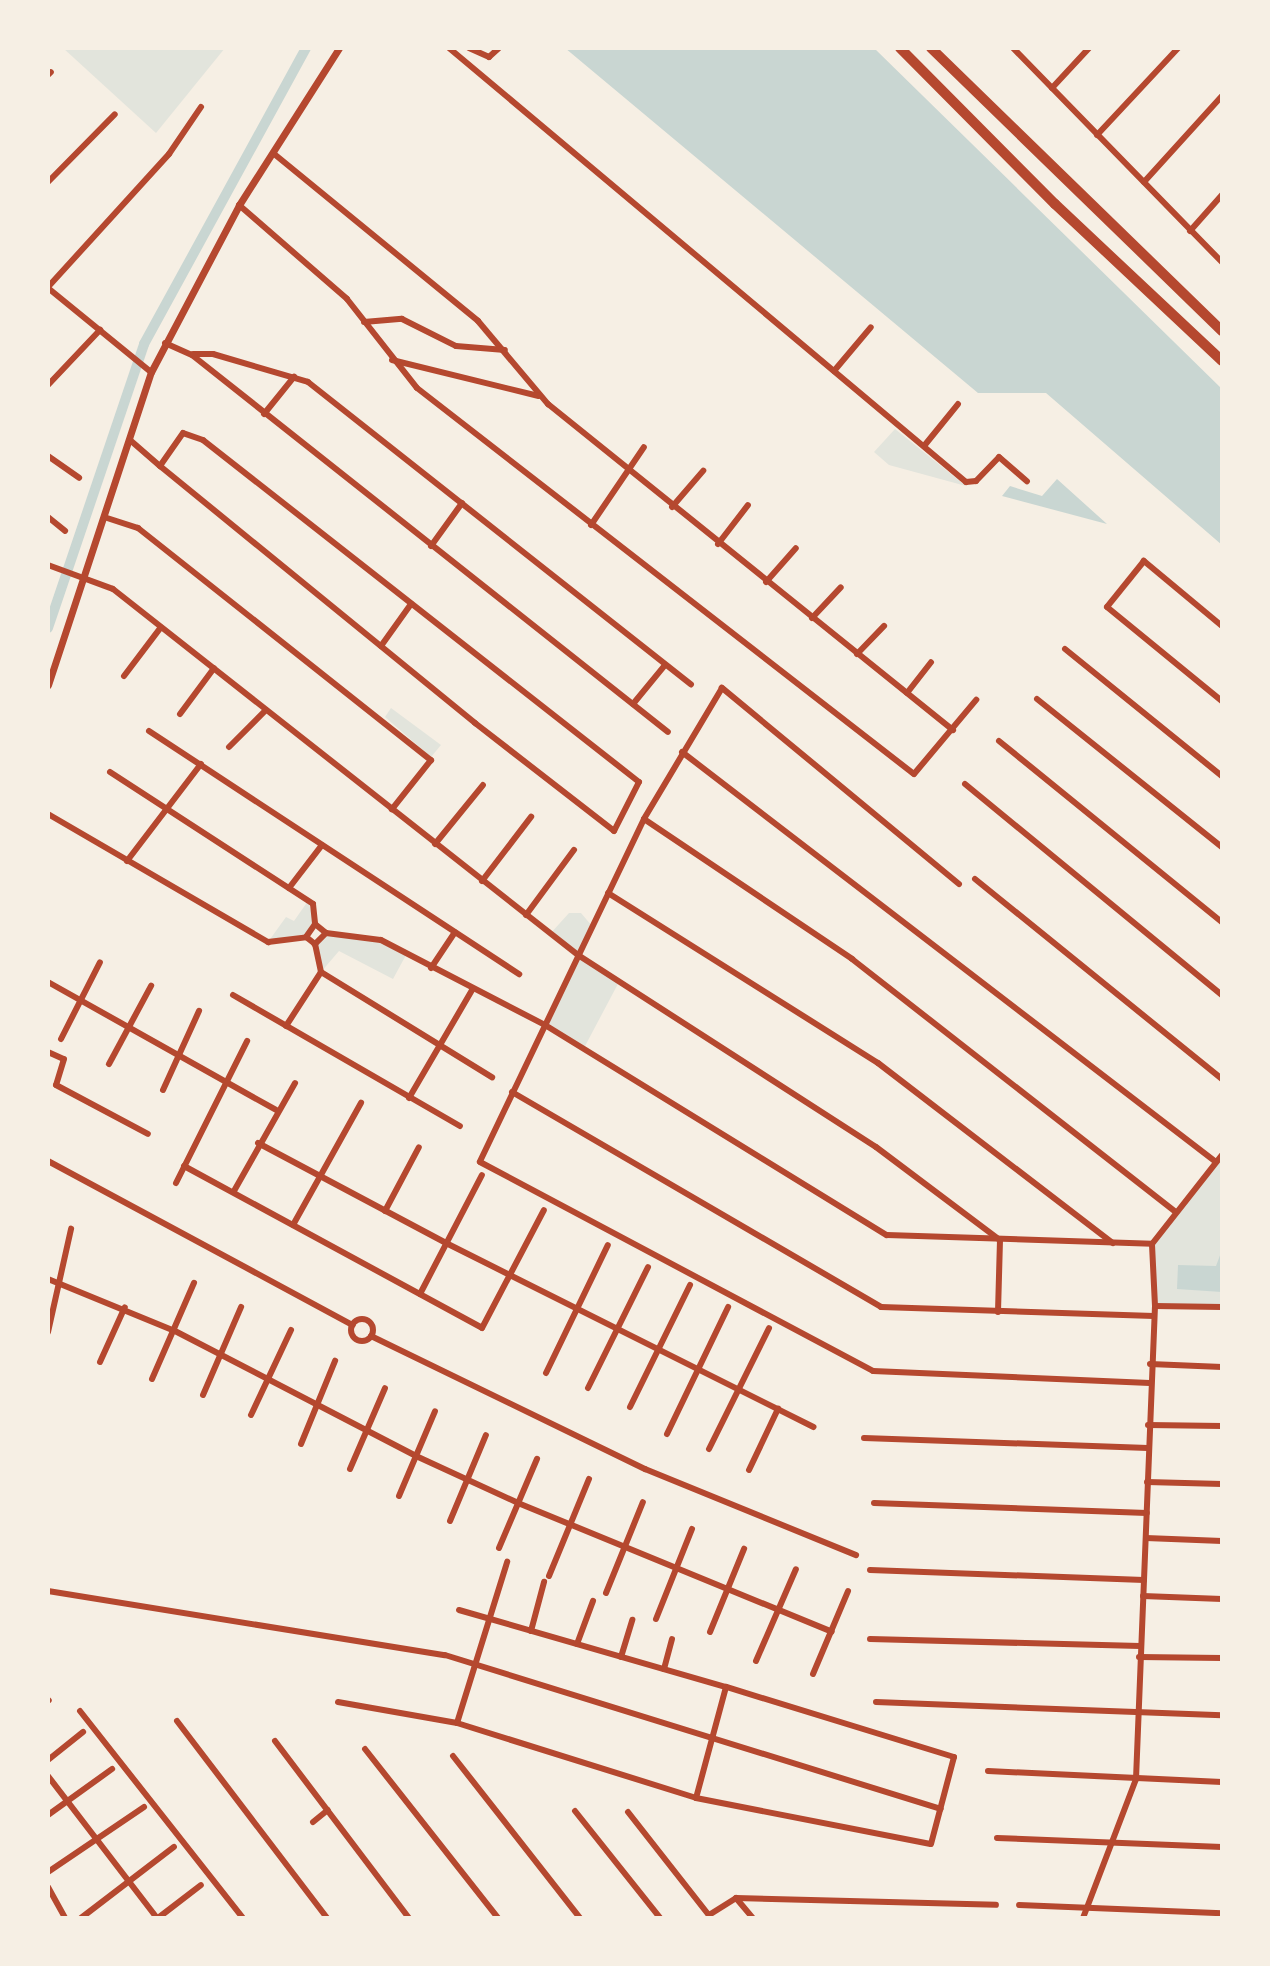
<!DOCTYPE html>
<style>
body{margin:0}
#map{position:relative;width:1270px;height:1966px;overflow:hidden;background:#f6efe4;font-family:Montserrat,sans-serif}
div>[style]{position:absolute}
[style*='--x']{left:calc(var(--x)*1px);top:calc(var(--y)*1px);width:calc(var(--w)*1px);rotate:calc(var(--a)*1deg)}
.green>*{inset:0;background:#e2e4dc}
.water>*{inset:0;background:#c9d6d2}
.canal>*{height:10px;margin:-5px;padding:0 5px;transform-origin:5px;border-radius:5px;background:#c9d6d2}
.minor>*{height:6px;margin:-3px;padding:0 3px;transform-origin:3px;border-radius:3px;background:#b5482f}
.minor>.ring{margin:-3px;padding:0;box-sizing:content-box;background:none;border:6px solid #b5482f;border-radius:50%}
.tertiary>*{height:7px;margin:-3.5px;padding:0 3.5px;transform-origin:3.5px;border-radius:3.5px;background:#b5482f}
.motorway>*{height:10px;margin:-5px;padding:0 5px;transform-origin:5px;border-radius:5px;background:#b5482f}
span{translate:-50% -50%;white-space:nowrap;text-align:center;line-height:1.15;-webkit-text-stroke:6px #f6efe4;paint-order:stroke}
.frame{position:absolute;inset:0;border:50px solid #f6efe4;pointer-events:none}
</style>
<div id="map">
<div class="green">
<div style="clip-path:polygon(63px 48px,225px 48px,156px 133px)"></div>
<div style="clip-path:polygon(895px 429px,966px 486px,889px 465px,874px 452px)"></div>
<div style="clip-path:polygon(391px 708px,441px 745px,431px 757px,385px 717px)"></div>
<div style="clip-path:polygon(308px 901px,315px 924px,306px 937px,268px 942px,286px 917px,294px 921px)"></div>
<div style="clip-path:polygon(569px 913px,581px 913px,592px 926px,578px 955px,620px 980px,584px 1048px,545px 1025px,577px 956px,550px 934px)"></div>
<div style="clip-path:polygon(326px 933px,381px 940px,406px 955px,393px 979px,339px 951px,321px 972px,315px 944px)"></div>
<div style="clip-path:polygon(1222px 1155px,1222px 1307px,1155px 1306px,1152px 1244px)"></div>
</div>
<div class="water">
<div style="clip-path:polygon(565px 48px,874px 48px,1222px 389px,1222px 545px,1046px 393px,978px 393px)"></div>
<div style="clip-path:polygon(1057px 479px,1107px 524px,1002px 496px,1010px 486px,1042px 496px)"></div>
<div style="clip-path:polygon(1222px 1250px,1222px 1292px,1177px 1289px,1178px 1265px,1216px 1266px)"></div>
</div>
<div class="canal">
<div style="--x:48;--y:628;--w:300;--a:-71.3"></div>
<div style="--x:144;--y:344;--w:337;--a:-61.3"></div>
</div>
<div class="minor">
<div style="--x:449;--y:48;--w:675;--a:40.01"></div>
<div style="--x:966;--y:482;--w:10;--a:-6"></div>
<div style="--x:976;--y:481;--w:33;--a:-46"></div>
<div style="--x:999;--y:457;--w:37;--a:41"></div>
<div style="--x:469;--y:48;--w:22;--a:24"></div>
<div style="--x:489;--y:57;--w:13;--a:-42"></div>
<div style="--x:1013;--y:48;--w:299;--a:45.7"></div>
<div style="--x:48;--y:75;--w:4;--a:-45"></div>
<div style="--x:1052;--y:88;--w:54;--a:-47.2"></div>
<div style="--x:1097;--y:135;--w:119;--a:-47"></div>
<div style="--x:273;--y:153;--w:265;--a:39.3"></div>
<div style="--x:478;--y:321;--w:109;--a:49.9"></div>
<div style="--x:548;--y:404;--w:520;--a:38.83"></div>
<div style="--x:48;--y:182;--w:95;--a:-45.4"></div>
<div style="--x:1144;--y:182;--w:116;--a:-47.8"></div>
<div style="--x:239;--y:205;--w:143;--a:41"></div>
<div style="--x:347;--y:299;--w:113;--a:51.8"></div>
<div style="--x:417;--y:388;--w:629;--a:37.84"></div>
<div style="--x:914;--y:774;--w:97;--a:-50"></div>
<div style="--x:1190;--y:231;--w:48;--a:-48.4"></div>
<div style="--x:48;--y:287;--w:180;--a:-47.7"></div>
<div style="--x:169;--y:154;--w:57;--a:-55.8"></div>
<div style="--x:48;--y:288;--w:133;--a:39.2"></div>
<div style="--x:364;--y:322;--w:38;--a:-5"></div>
<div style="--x:402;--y:319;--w:60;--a:26.6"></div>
<div style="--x:456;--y:346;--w:49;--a:4.7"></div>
<div style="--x:165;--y:343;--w:30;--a:24"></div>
<div style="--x:192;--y:355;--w:607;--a:38.38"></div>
<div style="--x:193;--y:354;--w:20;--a:0"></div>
<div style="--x:213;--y:354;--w:99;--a:16.4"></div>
<div style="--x:308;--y:382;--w:488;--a:38.3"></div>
<div style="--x:392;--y:360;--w:151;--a:13.8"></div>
<div style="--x:834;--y:371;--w:57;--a:-49.9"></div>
<div style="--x:48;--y:385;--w:76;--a:-46.6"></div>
<div style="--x:264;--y:414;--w:48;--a:-51"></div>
<div style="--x:130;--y:440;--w:40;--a:41"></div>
<div style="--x:160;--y:466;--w:407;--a:39.2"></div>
<div style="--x:475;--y:723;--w:176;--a:37.8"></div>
<div style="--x:614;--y:831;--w:55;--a:-63"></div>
<div style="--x:639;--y:782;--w:554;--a:-141.89"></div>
<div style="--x:203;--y:440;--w:21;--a:-161"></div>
<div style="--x:183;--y:433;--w:40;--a:124.9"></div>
<div style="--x:924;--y:446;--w:54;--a:-51"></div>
<div style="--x:48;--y:456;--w:38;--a:35"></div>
<div style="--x:672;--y:507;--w:48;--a:-49.3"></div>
<div style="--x:48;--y:517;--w:22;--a:39"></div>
<div style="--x:104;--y:517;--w:36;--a:18"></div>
<div style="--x:138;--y:528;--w:374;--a:38.4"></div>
<div style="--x:431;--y:760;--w:63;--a:128.5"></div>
<div style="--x:591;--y:525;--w:94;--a:-55.8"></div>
<div style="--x:718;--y:544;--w:49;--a:-52.4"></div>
<div style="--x:431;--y:546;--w:53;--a:-54.2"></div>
<div style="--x:48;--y:565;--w:69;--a:20.3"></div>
<div style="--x:113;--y:589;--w:592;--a:38.21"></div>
<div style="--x:578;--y:955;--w:354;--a:32.8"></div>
<div style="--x:876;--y:1147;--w:155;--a:36.9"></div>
<div style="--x:1000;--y:1240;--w:72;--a:91.6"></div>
<div style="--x:766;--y:582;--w:45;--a:-48.6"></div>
<div style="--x:812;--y:618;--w:42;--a:-46.9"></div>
<div style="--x:1222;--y:626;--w:102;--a:-140.2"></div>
<div style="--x:1144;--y:561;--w:59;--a:128.8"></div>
<div style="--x:1107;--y:607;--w:149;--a:39.3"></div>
<div style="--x:381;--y:646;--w:52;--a:-54.5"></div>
<div style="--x:1065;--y:649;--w:202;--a:39"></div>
<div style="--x:857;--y:654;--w:39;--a:-46"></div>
<div style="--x:124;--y:676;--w:61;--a:-52.9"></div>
<div style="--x:907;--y:693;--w:39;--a:-52"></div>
<div style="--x:1037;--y:699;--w:237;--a:38.7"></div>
<div style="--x:633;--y:704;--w:50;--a:-50.6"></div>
<div style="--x:180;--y:714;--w:57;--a:-53.5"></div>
<div style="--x:149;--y:731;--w:443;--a:33.3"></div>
<div style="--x:999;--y:741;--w:287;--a:39.1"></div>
<div style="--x:229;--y:747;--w:52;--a:-45"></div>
<div style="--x:682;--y:752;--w:673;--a:37.52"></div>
<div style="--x:110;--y:772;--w:242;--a:33"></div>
<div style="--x:313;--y:904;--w:20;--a:84"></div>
<div style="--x:965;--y:784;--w:333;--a:39.4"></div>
<div style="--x:48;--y:814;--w:255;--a:30.2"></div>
<div style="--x:268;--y:942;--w:38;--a:-7"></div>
<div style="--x:644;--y:819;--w:251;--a:33.9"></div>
<div style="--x:852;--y:959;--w:411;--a:38"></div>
<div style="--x:435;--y:844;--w:76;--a:-50.9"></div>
<div style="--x:127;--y:861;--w:122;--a:-52.7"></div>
<div style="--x:975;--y:879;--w:318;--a:39"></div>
<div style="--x:482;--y:881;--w:81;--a:-52.6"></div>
<div style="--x:959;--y:884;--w:308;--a:-140.4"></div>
<div style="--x:722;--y:688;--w:152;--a:120.8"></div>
<div style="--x:644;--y:819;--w:380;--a:115.6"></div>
<div style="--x:480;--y:1162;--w:445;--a:28"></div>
<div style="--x:873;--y:1371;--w:277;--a:2.5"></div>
<div style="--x:289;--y:888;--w:54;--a:-52.5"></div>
<div style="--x:608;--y:893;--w:319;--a:32.2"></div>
<div style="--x:878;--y:1063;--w:296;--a:37.5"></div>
<div style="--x:526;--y:915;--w:81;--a:-53.6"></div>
<div style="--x:326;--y:933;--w:55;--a:7.3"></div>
<div style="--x:381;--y:940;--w:185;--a:27.4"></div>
<div style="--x:545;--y:1025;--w:401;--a:31.6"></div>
<div style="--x:887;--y:1235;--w:265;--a:1.9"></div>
<div style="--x:431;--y:968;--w:43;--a:-56.3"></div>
<div style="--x:321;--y:972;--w:201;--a:31.6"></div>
<div style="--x:48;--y:982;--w:261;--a:29.3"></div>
<div style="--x:233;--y:995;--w:262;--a:30"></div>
<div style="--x:286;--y:1026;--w:64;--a:-57.1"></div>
<div style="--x:321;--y:972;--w:29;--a:-102"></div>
<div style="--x:315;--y:944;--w:11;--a:-142"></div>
<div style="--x:306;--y:937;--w:16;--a:-55"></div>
<div style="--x:315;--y:924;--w:14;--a:39"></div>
<div style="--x:326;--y:933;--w:16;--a:135"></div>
<div style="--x:61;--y:1039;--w:86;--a:-63.1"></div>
<div style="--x:48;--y:1052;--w:17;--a:24"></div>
<div style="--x:64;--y:1059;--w:27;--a:107"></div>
<div style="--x:56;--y:1085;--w:104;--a:28"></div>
<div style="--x:109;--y:1064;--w:89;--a:-61.7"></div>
<div style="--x:163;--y:1090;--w:87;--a:-65.5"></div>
<div style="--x:512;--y:1092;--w:427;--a:30.2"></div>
<div style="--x:881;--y:1307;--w:273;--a:1.9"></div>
<div style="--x:409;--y:1098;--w:125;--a:-59.7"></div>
<div style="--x:258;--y:1143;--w:213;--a:28"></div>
<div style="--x:446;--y:1243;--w:411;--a:26.6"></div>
<div style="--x:48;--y:1161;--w:346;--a:28.3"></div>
<div style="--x:184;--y:1166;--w:339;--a:28.5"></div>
<div style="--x:482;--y:1328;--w:133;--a:-62.3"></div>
<div style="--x:176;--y:1183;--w:159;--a:-63.4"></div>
<div style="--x:234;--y:1191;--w:124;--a:-60.5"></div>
<div style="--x:385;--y:1211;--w:72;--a:-62"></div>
<div style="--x:293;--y:1225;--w:140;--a:-60.9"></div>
<div style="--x:48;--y:1279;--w:137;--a:22.3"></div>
<div style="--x:175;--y:1331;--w:271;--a:27.4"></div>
<div style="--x:416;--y:1456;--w:112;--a:24.7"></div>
<div style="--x:518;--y:1503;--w:339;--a:22.3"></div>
<div style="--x:420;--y:1294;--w:134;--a:-62.5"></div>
<div style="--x:1155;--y:1306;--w:67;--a:0.9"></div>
<div class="ring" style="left:351px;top:1319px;width:16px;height:16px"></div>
<div style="--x:48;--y:1332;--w:106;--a:-77.4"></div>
<div style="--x:371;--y:1336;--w:305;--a:25.9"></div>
<div style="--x:645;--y:1469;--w:228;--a:22.2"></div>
<div style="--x:100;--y:1362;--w:60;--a:-65.6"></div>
<div style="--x:1150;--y:1364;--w:72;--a:2.4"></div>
<div style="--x:546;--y:1373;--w:142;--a:-64.2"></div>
<div style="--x:152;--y:1379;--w:105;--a:-66.4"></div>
<div style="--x:588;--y:1388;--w:135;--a:-63.6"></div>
<div style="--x:203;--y:1395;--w:96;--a:-66.6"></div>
<div style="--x:630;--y:1407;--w:136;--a:-63.8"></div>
<div style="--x:251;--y:1415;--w:94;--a:-64.8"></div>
<div style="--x:1148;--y:1425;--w:74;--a:0.8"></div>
<div style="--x:667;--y:1434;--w:141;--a:-64.3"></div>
<div style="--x:864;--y:1438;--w:284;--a:2"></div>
<div style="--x:301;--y:1444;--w:90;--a:-67.7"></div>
<div style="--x:709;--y:1449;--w:135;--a:-63.6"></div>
<div style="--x:350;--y:1469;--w:88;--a:-66.6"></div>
<div style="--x:749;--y:1470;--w:68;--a:-64.6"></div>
<div style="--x:1147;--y:1482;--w:75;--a:1.5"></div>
<div style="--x:399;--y:1496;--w:92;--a:-67"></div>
<div style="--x:874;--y:1503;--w:273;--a:2.1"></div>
<div style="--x:450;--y:1521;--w:93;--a:-67.3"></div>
<div style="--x:1146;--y:1538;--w:76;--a:2.3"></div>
<div style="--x:499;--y:1548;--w:97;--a:-66.9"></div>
<div style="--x:870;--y:1570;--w:274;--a:2.1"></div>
<div style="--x:549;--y:1576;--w:105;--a:-67.6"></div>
<div style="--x:48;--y:1591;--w:402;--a:9.2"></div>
<div style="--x:445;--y:1655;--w:519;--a:17.25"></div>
<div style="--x:606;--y:1593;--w:98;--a:-67.9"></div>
<div style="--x:1143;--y:1596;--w:79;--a:2.2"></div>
<div style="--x:459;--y:1610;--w:278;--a:16.1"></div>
<div style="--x:726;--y:1687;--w:115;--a:105.1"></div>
<div style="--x:656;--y:1619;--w:97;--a:-68.2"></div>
<div style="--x:531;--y:1631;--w:51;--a:-75.1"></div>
<div style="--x:710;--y:1632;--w:90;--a:-67.7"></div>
<div style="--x:870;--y:1639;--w:270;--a:1.5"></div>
<div style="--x:577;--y:1644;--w:46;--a:-69.6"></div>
<div style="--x:621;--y:1657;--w:39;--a:-73"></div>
<div style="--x:1139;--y:1657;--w:83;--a:0.7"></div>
<div style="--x:756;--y:1661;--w:100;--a:-66.5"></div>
<div style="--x:664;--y:1669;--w:31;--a:-75"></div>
<div style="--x:813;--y:1674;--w:90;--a:-67.1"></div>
<div style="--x:48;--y:1701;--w:1;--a:-45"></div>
<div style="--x:338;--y:1702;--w:121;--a:10"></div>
<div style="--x:457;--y:1723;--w:250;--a:17.4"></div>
<div style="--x:696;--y:1798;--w:239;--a:11.1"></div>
<div style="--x:931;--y:1844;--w:90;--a:-75.2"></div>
<div style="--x:954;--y:1757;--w:239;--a:-162.9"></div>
<div style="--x:876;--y:1702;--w:346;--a:2.2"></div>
<div style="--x:80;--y:1711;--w:263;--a:51.8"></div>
<div style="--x:177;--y:1721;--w:248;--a:52.7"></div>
<div style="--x:457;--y:1723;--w:169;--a:-72.7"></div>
<div style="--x:275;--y:1741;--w:222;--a:52.9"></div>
<div style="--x:365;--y:1749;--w:215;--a:51.8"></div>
<div style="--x:453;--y:1756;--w:206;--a:51.9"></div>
<div style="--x:48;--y:1760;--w:45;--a:-38.7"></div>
<div style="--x:988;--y:1771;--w:234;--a:2.7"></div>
<div style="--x:48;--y:1776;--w:179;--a:52.5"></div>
<div style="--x:575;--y:1811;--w:137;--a:51.5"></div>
<div style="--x:628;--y:1812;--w:135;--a:51.9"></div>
<div style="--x:48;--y:1815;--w:79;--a:-35.7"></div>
<div style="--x:313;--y:1822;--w:19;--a:-39"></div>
<div style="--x:997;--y:1838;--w:225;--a:2.3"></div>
<div style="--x:48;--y:1872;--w:116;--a:-34.1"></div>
<div style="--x:48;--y:1887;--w:35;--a:61"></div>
<div style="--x:736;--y:1898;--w:26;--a:50"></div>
<div style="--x:1019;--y:1905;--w:203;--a:2.3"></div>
<div style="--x:709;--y:1915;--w:32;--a:-32"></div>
<div style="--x:736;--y:1898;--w:260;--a:1.5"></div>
<div style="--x:81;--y:1918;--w:117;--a:-37.4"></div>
<div style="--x:158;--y:1918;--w:54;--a:-37.5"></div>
<div style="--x:1083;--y:1918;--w:149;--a:-69.1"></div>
<div style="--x:1136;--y:1779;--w:473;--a:-87.7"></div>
<div style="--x:1155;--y:1306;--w:62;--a:-92.8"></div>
<div style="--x:1152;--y:1244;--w:113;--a:-51.8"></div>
</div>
<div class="tertiary">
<div style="--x:48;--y:685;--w:330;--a:-71.8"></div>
<div style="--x:151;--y:372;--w:189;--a:-62.2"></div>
<div style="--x:239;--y:205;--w:186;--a:-57.5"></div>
</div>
<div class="motorway">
<div style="--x:900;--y:48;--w:220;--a:45.2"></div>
<div style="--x:1055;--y:204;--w:229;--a:43.2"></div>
<div style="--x:931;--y:48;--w:406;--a:44.2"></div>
</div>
<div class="frame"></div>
</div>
